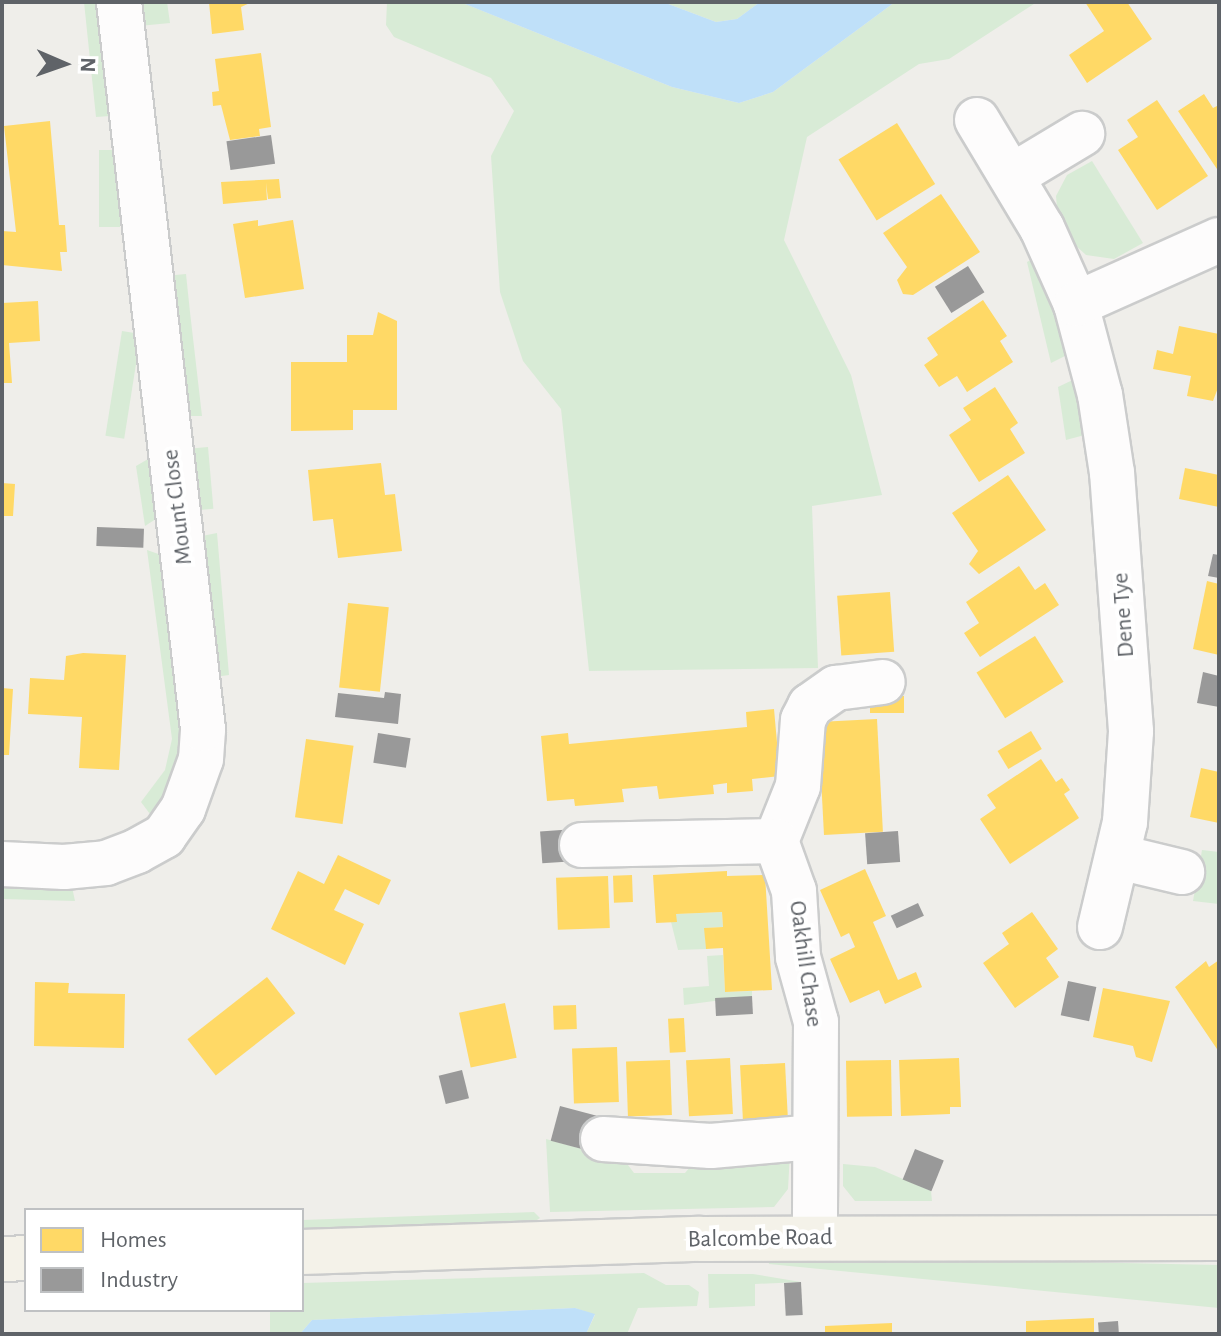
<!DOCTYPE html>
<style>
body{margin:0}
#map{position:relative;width:1221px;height:1336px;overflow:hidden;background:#efeeea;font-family:"Alegreya Sans",sans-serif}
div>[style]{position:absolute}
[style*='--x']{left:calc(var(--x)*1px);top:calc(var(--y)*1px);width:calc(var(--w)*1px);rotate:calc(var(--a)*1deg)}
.green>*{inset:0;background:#d8ebd6;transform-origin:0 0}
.water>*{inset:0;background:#bfe0f9}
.homes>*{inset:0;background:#ffd966;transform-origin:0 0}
.industry>*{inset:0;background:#999;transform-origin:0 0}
.roads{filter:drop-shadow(2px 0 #cbcccc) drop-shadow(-2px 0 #cbcccc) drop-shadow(0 2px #cbcccc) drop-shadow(0 -2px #cbcccc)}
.minor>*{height:44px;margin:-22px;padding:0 22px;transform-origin:22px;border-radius:22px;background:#fdfcfc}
.major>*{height:44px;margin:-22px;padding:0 22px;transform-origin:22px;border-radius:22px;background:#f4f2e9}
span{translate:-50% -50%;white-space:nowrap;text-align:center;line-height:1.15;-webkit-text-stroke:8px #fff;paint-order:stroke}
.street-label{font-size:24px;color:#5f6368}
.frame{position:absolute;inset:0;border:4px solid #5f6368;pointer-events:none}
.legend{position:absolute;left:24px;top:1208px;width:280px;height:104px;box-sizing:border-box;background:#fff;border:2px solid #bfc1c3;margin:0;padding:10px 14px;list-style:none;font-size:24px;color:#5f6368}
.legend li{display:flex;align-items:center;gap:16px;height:40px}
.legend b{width:40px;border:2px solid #bfc1c3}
.north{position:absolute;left:24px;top:24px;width:80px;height:80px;-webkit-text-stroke:6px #fff;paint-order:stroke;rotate:92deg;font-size:22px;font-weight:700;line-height:32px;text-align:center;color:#5f6368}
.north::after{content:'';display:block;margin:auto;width:28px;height:36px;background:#5f6368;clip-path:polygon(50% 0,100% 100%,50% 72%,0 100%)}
</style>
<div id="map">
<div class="green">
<div style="clip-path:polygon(84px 2px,103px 2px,110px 116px,96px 117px)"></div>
<div style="clip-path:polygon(134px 2px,167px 2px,170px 23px,139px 26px)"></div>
<div style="clip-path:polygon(387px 2px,460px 2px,672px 87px,739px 103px,773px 92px,895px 2px,1037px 2px,949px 59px,919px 64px,807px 137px,784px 240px,851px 375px,882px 495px,812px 506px,818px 668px,589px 671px,561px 409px,523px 361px,500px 292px,491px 156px,514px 111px,491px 78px,394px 37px,386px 25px)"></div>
<div style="clip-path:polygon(663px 2px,760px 2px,737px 19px,716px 22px)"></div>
<div style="left:99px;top:150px;width:21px;height:77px"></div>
<div style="clip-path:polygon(1092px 161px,1143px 243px,1114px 259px,1086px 255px,1074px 244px,1057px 208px,1056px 196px,1067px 175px)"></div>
<div style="clip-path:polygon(1037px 257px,1073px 352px,1051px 363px,1027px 262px)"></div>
<div style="clip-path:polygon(186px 274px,190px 312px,202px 416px,182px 416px,165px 276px)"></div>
<div style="left:122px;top:331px;width:19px;height:106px;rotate:9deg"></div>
<div style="clip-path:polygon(1079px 377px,1092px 433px,1066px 440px,1058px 387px)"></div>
<div style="left:208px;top:447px;width:62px;height:22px;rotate:85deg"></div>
<div style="clip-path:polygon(155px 455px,162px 515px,145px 526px,136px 466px)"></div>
<div style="clip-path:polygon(217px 533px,229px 675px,215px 677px,197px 537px)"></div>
<div style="clip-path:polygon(147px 550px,167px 557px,183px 750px,163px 799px,150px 814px,141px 802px,165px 770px,172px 739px)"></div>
<div style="clip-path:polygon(1202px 850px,1219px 852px,1219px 904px,1193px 901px)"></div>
<div style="clip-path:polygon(2px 877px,72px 887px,75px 901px,2px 899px)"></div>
<div style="clip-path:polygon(722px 912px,723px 927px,705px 928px,706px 949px,678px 950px,671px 922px,676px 922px,676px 914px)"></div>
<div style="clip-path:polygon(723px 955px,725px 992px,752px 991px,752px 996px,684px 1005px,683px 988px,709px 986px,707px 956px)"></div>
<div style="clip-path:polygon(546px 1139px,625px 1161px,634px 1173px,685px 1173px,695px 1161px,790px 1153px,788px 1189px,774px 1207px,550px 1212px)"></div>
<div style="clip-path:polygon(843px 1164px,875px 1167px,931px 1191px,932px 1201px,855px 1201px,843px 1186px)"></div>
<div style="clip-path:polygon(534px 1212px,540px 1218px,534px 1222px,302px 1229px,302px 1220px)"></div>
<div style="clip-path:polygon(787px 1256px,1218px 1265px,1219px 1308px,769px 1264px,768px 1259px)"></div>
<div style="clip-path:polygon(644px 1273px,666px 1285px,689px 1285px,699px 1292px,697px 1306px,638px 1308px,627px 1334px,586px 1334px,595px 1315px,575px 1308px,312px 1320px,300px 1334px,270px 1334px,270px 1310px,302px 1310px,302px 1283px)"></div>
<div style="clip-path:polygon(708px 1274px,753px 1274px,801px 1282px,755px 1284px,755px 1306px,709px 1308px)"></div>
</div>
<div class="water">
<div style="clip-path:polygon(460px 2px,663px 2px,716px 22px,737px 19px,760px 2px,895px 2px,773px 92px,739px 103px,672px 87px)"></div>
<div style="clip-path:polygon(575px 1308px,595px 1314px,586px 1334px,300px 1334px,312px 1320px)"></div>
</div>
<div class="homes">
<div style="clip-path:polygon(209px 2px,252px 2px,241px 7px,244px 30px,212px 34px)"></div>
<div style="clip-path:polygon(1085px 2px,1127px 2px,1152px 39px,1087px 83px,1069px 55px,1104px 31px)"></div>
<div style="clip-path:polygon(261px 53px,271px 127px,259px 129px,260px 136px,230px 140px,221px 105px,213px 106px,212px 92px,219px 91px,215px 59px)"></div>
<div style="clip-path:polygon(1204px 94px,1213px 108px,1219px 105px,1219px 172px,1178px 111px)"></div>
<div style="clip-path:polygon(1157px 100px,1208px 176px,1157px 210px,1118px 150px,1138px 137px,1127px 120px)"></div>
<div style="clip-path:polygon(50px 121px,59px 225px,65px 225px,67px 252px,60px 252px,62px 271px,2px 265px,2px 231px,16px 232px,4px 126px)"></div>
<div style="left:897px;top:123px;width:72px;height:69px;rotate:58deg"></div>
<div style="clip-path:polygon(279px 179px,281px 198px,268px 199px,266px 183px,267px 200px,223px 204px,221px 182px)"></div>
<div style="clip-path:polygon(941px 194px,980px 252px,913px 295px,903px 294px,897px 280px,907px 267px,883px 233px)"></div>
<div style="clip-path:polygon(258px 220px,258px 226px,293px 220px,304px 289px,245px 298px,233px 224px)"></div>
<div style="clip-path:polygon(983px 300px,1007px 336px,1000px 341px,1013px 362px,967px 392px,957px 376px,939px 387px,924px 365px,938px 355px,927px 338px)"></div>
<div style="clip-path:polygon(38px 301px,40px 341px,9px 343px,12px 383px,2px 383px,2px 303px)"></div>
<div style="clip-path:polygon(378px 312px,397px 321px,397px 410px,353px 410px,353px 430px,291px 431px,291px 362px,347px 362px,347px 335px,373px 335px)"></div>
<div style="clip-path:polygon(1179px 326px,1219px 334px,1219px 385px,1213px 401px,1187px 396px,1191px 376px,1153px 369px,1157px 350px,1173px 354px)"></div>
<div style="clip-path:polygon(995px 387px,1018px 423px,1010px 429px,1025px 453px,979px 482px,949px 435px,971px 420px,963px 408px)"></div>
<div style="clip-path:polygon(381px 463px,385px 495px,395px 494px,402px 551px,338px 558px,333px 519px,313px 521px,308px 470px)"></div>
<div style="clip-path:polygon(1185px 468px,1219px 475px,1219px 507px,1179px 499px)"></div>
<div style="clip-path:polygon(1008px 475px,1046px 530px,979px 574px,969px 564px,978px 551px,952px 513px)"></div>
<div style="clip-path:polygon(2px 483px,15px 484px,13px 516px,2px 516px)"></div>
<div style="clip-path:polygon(1019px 566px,1035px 590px,1045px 583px,1059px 605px,980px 657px,964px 633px,979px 623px,966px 602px)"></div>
<div style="clip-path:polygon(1207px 581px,1219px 584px,1219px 655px,1193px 649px)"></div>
<div style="left:890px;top:592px;width:60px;height:53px;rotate:86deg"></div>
<div style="left:348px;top:603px;width:41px;height:85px;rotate:6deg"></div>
<div style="left:1035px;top:636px;width:54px;height:69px;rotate:58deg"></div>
<div style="clip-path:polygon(83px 653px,126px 655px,119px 770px,79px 768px,82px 717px,28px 714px,30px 678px,64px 680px,66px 656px)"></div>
<div style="clip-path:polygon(2px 688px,13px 689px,9px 755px,2px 755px)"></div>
<div style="left:904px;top:696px;width:17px;height:34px;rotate:90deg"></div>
<div style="clip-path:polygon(774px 709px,780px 776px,752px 779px,753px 791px,727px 793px,727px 783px,713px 785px,714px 794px,659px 799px,657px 786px,622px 789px,624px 802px,575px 806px,574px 799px,547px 801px,541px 736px,568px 733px,569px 744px,747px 727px,746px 712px)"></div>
<div style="left:877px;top:719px;width:113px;height:59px;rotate:87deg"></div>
<div style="left:1031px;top:731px;width:21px;height:39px;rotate:59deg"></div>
<div style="left:306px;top:739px;width:48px;height:79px;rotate:8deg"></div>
<div style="clip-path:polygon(1041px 759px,1056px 782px,1062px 778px,1070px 790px,1064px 794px,1079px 818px,1010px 864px,980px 819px,996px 808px,987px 795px)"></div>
<div style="clip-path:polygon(1201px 768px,1219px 772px,1219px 823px,1190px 817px)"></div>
<div style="clip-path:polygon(338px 855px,391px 880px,379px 905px,345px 889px,334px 910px,364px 924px,345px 965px,271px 929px,298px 871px,324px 884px)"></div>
<div style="clip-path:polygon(865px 869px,886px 916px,873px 922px,898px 980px,916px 972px,922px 987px,885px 1004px,879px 990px,850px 1003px,830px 959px,855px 947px,849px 933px,841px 937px,820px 890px)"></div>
<div style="clip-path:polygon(727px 871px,727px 876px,765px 875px,772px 990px,725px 992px,723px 948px,706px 949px,704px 928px,723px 927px,722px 912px,676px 914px,677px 922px,656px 923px,653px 875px)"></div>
<div style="left:632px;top:875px;width:27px;height:19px;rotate:88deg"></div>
<div style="left:608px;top:876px;width:52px;height:52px;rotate:88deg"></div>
<div style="clip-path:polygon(1032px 912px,1058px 949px,1046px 958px,1059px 977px,1015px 1008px,983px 963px,1009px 944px,1002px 933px)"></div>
<div style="clip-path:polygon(1219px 960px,1219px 1052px,1175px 987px,1206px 961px,1209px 967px)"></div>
<div style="left:267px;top:977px;width:46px;height:101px;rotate:52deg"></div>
<div style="clip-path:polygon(35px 982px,69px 983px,68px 993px,125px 994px,124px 1048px,34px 1046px)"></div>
<div style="clip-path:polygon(1103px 988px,1170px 1001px,1152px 1062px,1136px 1057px,1133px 1046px,1093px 1037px)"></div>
<div style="left:505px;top:1003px;width:56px;height:47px;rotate:78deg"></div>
<div style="left:576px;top:1005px;width:24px;height:23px;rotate:88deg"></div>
<div style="left:684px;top:1018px;width:34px;height:16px;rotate:87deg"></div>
<div style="left:617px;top:1047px;width:55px;height:45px;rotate:88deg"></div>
<div style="left:730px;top:1058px;width:56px;height:44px;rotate:87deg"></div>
<div style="clip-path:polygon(959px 1058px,961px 1107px,950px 1107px,950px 1114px,901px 1116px,899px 1060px)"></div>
<div style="left:670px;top:1060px;width:55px;height:44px;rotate:88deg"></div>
<div style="left:891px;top:1060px;width:56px;height:45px;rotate:89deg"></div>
<div style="left:785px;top:1063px;width:54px;height:45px;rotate:87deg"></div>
<div style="clip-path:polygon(1094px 1318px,1094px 1334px,1026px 1334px,1026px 1321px)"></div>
<div style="clip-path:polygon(892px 1323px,892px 1334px,825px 1334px,825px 1326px)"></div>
</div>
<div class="industry">
<div style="left:271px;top:135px;width:29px;height:45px;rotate:82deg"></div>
<div style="left:968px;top:266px;width:31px;height:39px;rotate:58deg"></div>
<div style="left:97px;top:527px;width:47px;height:19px;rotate:2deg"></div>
<div style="clip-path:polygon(1213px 554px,1219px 555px,1219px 578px,1208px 576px)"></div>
<div style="clip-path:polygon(1203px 672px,1219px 676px,1219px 707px,1197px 703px)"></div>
<div style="clip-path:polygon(385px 692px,401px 694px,398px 724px,335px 717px,338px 693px,384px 698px)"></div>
<div style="left:378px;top:733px;width:33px;height:30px;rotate:9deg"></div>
<div style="left:575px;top:829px;width:32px;height:35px;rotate:86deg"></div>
<div style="left:898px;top:831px;width:31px;height:33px;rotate:86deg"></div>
<div style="left:918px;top:903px;width:14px;height:30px;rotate:65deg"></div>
<div style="left:1068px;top:981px;width:29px;height:35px;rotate:12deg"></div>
<div style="left:752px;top:996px;width:18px;height:37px;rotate:87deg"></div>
<div style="left:462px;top:1070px;width:29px;height:24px;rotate:76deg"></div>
<div style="left:560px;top:1106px;width:38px;height:36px;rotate:15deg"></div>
<div style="left:915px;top:1149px;width:31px;height:33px;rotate:22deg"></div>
<div style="left:801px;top:1282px;width:33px;height:17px;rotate:87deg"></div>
<div style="left:1118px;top:1321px;width:13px;height:20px;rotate:86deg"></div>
</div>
<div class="roads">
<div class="minor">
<div style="--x:977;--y:120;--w:126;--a:59"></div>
<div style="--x:1042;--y:228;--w:83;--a:65.9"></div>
<div style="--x:1012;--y:176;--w:82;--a:-31"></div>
<div style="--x:776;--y:841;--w:59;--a:-68.2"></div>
<div style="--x:798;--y:786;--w:66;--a:-85.7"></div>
<div style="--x:803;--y:720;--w:16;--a:-63"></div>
<div style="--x:810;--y:706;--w:32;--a:-35"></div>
<div style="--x:836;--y:688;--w:47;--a:-7.3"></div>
<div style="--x:582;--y:845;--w:194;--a:-1.2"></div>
<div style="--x:776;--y:841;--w:53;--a:70.2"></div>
<div style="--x:794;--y:891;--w:66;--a:86.5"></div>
<div style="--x:798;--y:957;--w:67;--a:74.5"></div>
<div style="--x:816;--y:1022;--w:216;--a:90.3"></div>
<div style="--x:1119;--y:857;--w:65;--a:13.4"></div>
<div style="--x:2;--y:864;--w:62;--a:2.8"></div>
<div style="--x:64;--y:867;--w:42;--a:-5.4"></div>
<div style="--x:106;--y:863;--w:33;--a:-21"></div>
<div style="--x:137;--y:851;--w:31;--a:-29"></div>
<div style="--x:164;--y:836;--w:33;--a:-55"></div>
<div style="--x:183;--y:809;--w:53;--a:-70.2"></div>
<div style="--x:201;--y:759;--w:30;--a:-86"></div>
<div style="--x:203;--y:729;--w:732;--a:-96.59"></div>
<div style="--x:1100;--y:927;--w:108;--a:-76.6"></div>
<div style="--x:1125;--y:822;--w:91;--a:-86.2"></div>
<div style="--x:1131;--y:731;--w:259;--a:-94.2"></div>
<div style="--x:1112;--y:473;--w:79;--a:-98.7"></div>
<div style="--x:1100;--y:395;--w:94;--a:-104.8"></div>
<div style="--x:1076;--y:304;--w:157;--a:-24.1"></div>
<div style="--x:603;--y:1139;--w:108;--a:3.7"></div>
<div style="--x:711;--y:1146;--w:102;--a:-5"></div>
</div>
<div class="major">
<div style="--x:302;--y:1252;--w:398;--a:-1.9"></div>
<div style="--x:700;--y:1239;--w:519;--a:-0.11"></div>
<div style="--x:2;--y:1259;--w:24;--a:-2"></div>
</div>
</div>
<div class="street-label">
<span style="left:178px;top:507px;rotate:-97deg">Mount Close</span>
<span style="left:1124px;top:615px;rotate:-94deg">Dene Tye</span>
<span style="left:805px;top:964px;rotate:82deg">Oakhill Chase</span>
<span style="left:760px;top:1239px;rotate:-1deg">Balcombe Road</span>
</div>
<div class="frame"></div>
<ul class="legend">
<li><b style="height:22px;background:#ffd966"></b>Homes</li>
<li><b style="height:22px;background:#999"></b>Industry</li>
</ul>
<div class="north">N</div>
</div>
